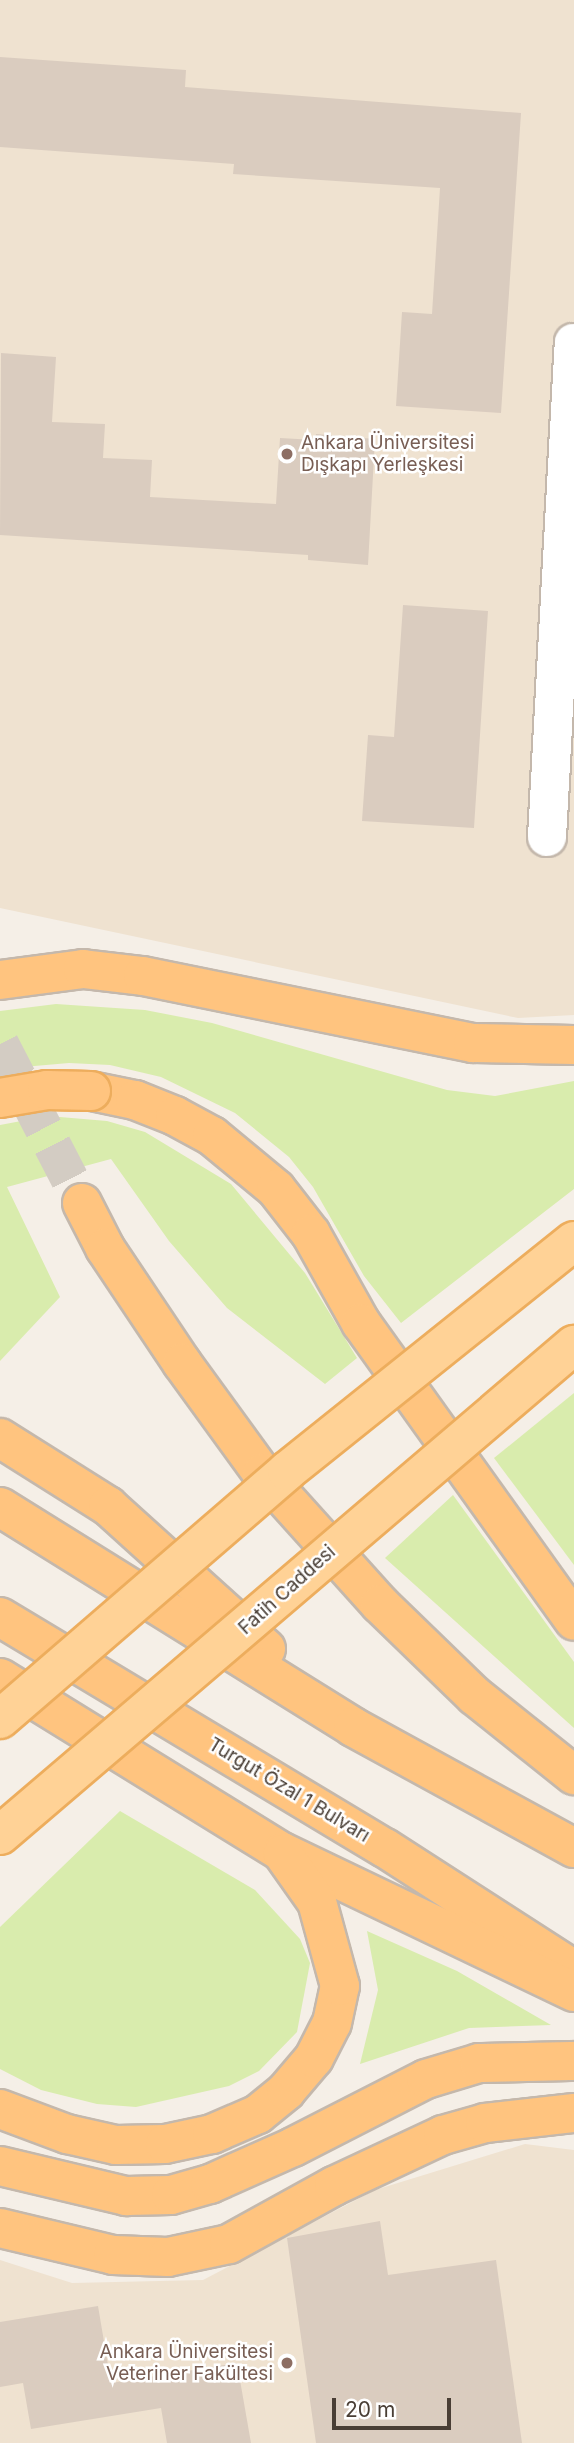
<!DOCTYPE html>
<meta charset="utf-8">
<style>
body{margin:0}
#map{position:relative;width:574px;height:2443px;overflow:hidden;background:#f5efe7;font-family:Inter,sans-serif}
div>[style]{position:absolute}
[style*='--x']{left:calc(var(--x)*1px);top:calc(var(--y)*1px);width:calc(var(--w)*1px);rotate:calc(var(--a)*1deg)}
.education>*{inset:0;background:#efe2d0}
.green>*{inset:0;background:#d9ecad}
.building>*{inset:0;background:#daccbf}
.trunk-tunnel>*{height:38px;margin-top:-19px;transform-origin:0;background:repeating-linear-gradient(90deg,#d3ccc3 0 38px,transparent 0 57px)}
.roads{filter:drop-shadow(2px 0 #c4b8ac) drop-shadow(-2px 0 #c4b8ac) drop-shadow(0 2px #c4b8ac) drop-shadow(0 -2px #c4b8ac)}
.minor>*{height:38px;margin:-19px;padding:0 19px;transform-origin:19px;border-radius:19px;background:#fff}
.trunk>*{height:38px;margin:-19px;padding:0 19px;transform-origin:19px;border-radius:19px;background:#ffc47f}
.bridges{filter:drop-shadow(2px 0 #edad5d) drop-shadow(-2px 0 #edad5d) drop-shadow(0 2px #edad5d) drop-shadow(0 -2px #edad5d)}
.primary-bridge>*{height:38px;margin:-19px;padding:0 19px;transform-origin:19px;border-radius:19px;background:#ffd296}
.trunk-bridge>*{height:38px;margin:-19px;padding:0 19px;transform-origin:19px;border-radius:19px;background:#ffc47f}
.dots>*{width:19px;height:19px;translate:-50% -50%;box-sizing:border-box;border:4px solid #fff;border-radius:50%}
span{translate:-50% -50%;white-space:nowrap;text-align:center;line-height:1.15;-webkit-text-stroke:5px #fff;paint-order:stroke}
.education-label{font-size:19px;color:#785e54}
.left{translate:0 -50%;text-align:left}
.right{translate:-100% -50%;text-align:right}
.street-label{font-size:19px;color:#493e35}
.scale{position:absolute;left:332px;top:2398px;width:119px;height:32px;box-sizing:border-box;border:4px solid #493e35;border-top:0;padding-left:9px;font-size:21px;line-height:24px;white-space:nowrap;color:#493e35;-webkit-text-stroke:5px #fff;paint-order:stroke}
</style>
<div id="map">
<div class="education">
<div style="clip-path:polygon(0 0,574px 0,574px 1015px,518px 1018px,0 908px)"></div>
<div style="clip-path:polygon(525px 2144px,574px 2150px,574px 2443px,0 2443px,0 2260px,72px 2283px,203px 2280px,375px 2190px)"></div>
</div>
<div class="green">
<div style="clip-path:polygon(56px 1004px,145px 1010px,212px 1023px,447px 1090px,495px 1096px,574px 1081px,574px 1189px,401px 1323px,364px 1276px,313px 1187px,289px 1157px,235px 1113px,161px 1077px,110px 1065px,69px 1063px,0 1069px,0 1011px)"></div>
<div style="clip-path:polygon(48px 1116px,107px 1121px,145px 1132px,231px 1184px,305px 1273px,357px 1358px,325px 1384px,227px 1308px,169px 1241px,111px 1159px,7px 1187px,60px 1297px,0 1361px,0 1125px)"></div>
<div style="clip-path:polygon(574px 1393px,574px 1565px,494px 1458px)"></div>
<div style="clip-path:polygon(453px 1495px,574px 1662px,574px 1728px,385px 1558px)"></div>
<div style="clip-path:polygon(120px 1811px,255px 1890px,300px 1939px,310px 1963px,297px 2032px,259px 2071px,229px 2086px,136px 2107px,97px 2104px,41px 2090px,0 2069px,0 1927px)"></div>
<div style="clip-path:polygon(367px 1931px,457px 1971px,551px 2025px,469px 2028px,360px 2064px,378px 1990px)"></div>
</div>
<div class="building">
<div style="clip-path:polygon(0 57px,186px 70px,185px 87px,521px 113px,501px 413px,396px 406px,402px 312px,432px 314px,440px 188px,233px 174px,234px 164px,0 147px)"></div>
<div style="clip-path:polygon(1px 353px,56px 357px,52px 422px,105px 424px,103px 458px,152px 460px,150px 497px,276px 504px,280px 438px,315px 440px,316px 434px,375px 439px,368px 565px,308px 560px,308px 555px,0 535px)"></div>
<div style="clip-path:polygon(403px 605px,488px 611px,474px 828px,362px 821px,368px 735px,394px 737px)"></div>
<div style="clip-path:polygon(380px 2221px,388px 2275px,496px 2260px,522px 2443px,316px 2443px,287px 2238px)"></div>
<div style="clip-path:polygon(98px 2306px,111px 2383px,237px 2363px,251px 2443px,167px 2443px,161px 2408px,31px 2429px,23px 2383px,0 2387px,0 2322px)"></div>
</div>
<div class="trunk-tunnel">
<div style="--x:0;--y:1044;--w:179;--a:62.7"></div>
</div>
<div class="roads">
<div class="minor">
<div style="--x:547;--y:837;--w:495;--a:-86.9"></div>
</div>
<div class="trunk">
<div style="--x:0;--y:980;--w:84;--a:-7.5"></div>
<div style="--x:83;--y:969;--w:60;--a:6.7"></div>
<div style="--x:143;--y:976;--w:337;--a:11.5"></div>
<div style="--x:473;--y:1043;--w:101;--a:1.1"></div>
<div style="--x:91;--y:1091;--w:45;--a:11.6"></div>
<div style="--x:135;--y:1100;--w:43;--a:21.8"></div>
<div style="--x:175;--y:1116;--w:42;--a:28.4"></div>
<div style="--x:212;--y:1136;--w:83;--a:39.6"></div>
<div style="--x:276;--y:1189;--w:57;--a:52.1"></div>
<div style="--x:311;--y:1234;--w:102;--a:60.7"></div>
<div style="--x:361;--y:1323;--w:366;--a:54.4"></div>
<div style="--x:82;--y:1203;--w:51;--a:62.9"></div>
<div style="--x:105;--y:1248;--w:138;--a:56.2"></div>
<div style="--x:182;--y:1363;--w:136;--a:54"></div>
<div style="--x:262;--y:1473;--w:176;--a:48"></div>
<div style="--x:380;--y:1604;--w:132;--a:44.1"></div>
<div style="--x:475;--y:1696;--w:127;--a:38.6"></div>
<div style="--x:0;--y:1438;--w:128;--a:32.2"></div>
<div style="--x:108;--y:1506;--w:213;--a:42.1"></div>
<div style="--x:0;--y:1507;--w:416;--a:31.9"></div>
<div style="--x:353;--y:1727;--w:252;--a:28.7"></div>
<div style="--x:0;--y:1617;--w:449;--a:31"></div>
<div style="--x:385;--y:1848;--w:225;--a:32.8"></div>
<div style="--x:0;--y:1678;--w:331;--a:31.7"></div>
<div style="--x:282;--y:1852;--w:324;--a:25.6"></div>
<div style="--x:0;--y:2109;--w:72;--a:20.5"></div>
<div style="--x:67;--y:2134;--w:50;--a:12.7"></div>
<div style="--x:116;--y:2145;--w:49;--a:-1.2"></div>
<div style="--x:165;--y:2144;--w:48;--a:-12"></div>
<div style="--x:212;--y:2134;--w:50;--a:-23.5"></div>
<div style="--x:258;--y:2114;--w:36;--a:-39"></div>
<div style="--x:286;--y:2091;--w:43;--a:-49.7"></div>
<div style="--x:314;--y:2058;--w:39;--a:-63"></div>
<div style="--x:332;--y:2023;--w:38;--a:-78"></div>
<div style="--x:340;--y:1986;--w:87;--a:-105.3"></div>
<div style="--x:317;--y:1902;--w:59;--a:-125.3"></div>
<div style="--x:0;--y:2166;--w:130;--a:13.4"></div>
<div style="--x:126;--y:2196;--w:45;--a:-1.3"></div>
<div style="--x:171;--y:2195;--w:41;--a:-15.8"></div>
<div style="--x:210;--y:2184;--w:91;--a:-24"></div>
<div style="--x:293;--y:2147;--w:149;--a:-27.1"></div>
<div style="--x:426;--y:2079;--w:55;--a:-16.8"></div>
<div style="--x:479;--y:2063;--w:95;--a:-1.2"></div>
<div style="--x:0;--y:2228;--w:116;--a:13.4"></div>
<div style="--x:113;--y:2255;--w:55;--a:2.1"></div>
<div style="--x:168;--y:2257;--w:62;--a:-12"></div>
<div style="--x:229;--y:2244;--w:120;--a:-28.9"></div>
<div style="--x:334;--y:2186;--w:120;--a:-25.1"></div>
<div style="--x:443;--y:2135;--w:44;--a:-15.9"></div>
<div style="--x:485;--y:2123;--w:90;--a:-6.4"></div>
</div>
</div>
<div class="bridges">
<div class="primary-bridge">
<div style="--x:0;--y:1719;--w:379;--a:-40.8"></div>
<div style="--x:287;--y:1471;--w:368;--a:-38.7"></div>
<div style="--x:0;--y:1835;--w:755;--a:-40.49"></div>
</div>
<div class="trunk-bridge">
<div style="--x:0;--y:1098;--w:48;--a:-9.7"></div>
<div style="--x:47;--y:1090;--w:44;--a:1.3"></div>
</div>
</div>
<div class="dots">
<div style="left:287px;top:454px;background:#8d6e63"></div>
<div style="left:287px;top:2363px;background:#8d6e63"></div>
</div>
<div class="education-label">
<span class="left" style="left:301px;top:454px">Ankara Üniversitesi<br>Dışkapı Yerleşkesi</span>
<span class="right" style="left:273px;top:2363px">Ankara Üniversitesi<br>Veteriner Fakültesi</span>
</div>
<div class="street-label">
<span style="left:287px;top:1590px;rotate:-42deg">Fatih Caddesi</span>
<span style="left:289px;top:1790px;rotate:31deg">Turgut Özal 1 Bulvarı</span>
</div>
<div class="scale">20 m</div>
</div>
